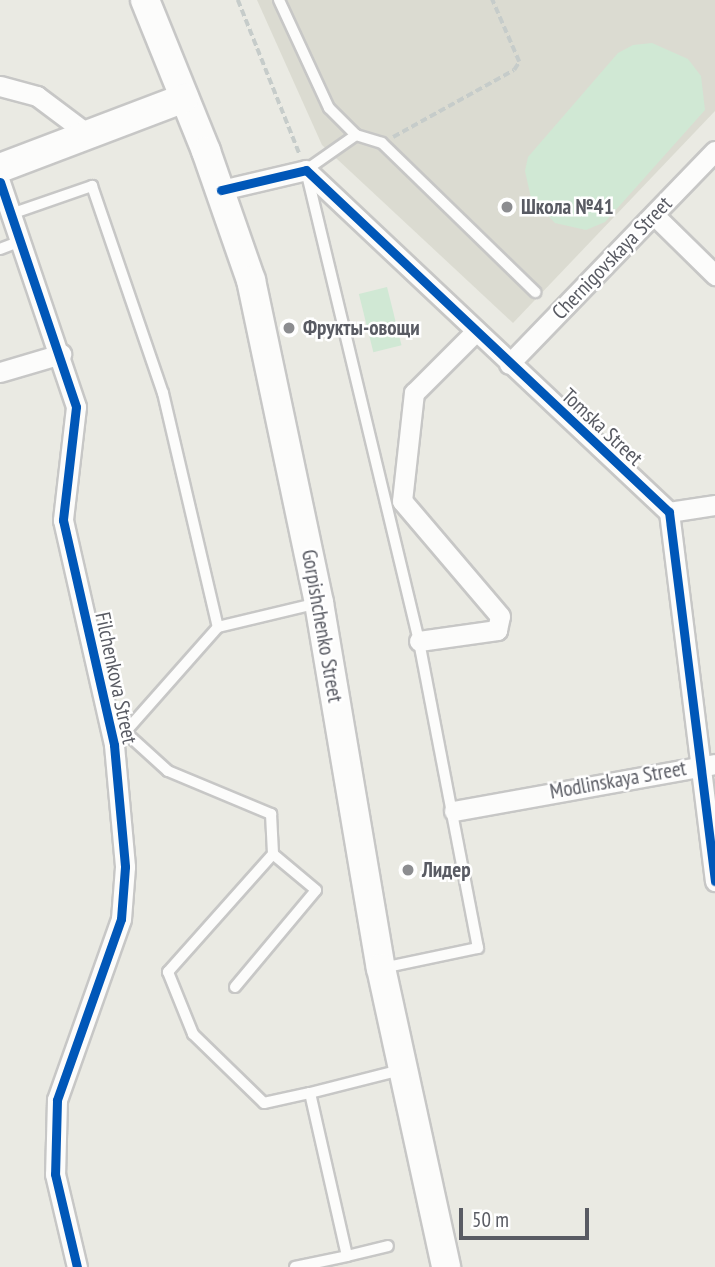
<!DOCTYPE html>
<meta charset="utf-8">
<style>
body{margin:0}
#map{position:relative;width:715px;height:1267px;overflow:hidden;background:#eaeae3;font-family:"PT Sans Narrow",sans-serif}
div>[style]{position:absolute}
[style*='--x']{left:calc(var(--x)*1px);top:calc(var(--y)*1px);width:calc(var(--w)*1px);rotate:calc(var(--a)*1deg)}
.education>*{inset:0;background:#dbdbd1}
.green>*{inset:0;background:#d0e8d4;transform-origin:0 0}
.path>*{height:3.5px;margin-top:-1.75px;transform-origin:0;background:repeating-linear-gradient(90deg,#c6ccca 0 7px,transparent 0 10.5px)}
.roads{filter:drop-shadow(2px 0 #c7c7c6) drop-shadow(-2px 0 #c7c7c6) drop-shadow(0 2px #c7c7c6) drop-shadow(0 -2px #c7c7c6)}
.service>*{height:10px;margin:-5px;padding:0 5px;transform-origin:5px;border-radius:5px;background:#fcfcfb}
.minor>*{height:19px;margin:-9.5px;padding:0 9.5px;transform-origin:9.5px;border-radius:9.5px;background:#fcfcfb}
.secondary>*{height:28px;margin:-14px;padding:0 14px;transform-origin:14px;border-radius:14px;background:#fcfcfb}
.cycleway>*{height:9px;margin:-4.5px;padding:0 4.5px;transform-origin:4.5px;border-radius:4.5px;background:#0057b8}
.dots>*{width:19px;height:19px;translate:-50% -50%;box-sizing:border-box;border:4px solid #fff;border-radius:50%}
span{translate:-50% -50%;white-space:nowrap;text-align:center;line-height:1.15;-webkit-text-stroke:5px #fff;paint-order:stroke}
.poi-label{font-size:21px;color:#595b63;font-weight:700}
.left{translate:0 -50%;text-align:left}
.street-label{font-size:21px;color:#595b63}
.scale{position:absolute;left:459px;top:1208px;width:130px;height:32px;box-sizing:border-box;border:4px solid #595b63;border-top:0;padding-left:9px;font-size:21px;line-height:24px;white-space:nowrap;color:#595b63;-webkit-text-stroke:5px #fff;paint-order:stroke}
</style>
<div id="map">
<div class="education">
<div style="clip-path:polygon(257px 0,715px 0,715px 111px,513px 323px,322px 145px)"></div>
</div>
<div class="green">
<div style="clip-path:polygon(652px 43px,688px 59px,701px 76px,705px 110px,605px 222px,586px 230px,555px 223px,531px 198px,525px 171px,528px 157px,618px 53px,633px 45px)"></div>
<div style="left:387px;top:287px;width:60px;height:29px;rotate:76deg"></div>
</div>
<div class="path">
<div style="--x:238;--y:0;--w:167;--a:68.2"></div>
<div style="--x:393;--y:137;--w:138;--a:-29"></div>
<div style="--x:514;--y:70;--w:9;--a:-58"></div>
<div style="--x:519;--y:62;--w:68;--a:-113.5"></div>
</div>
<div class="roads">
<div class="service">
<div style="--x:279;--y:0;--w:119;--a:65.2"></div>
<div style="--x:329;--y:108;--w:38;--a:45"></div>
<div style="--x:11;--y:214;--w:86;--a:-19.1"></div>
<div style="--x:92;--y:186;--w:219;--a:71.1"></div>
<div style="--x:163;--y:393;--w:240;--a:76.8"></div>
<div style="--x:218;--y:627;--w:103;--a:-13.5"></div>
<div style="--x:0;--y:249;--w:22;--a:-21"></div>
<div style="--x:218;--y:627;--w:140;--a:131.5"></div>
<div style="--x:125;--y:732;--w:58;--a:42.2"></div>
<div style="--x:168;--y:771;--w:112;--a:22.7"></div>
<div style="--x:271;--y:814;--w:40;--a:87.1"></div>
<div style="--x:273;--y:854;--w:158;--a:131.7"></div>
<div style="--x:168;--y:972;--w:67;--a:68"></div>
<div style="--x:193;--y:1034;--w:99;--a:44.2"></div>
<div style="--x:264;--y:1103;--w:47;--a:-12.3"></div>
<div style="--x:310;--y:1093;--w:167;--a:77.2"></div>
<div style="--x:347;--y:1256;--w:42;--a:-13.7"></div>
<div style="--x:382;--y:968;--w:98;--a:-11.8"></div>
<div style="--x:478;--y:948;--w:313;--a:-100.9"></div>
<div style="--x:419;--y:641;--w:484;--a:-103.5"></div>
<div style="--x:306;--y:170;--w:61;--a:-35"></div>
<div style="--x:356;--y:135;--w:27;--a:17"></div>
<div style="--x:382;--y:143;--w:214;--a:44.2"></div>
<div style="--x:235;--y:987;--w:126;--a:-50.1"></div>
<div style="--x:316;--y:890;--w:56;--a:-140.1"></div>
<div style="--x:310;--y:1093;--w:94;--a:-14.2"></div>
<div style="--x:295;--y:1267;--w:53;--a:-11.9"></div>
</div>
<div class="minor">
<div style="--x:0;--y:86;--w:38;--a:15"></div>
<div style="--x:37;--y:96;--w:65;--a:36.9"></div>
<div style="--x:0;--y:182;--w:237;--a:71.3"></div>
<div style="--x:76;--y:407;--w:114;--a:96.6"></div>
<div style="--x:63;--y:520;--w:231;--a:77.2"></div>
<div style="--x:114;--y:745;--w:122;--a:84.8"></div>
<div style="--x:125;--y:867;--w:52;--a:94.4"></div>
<div style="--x:121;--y:919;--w:192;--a:109.5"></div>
<div style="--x:57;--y:1100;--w:74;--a:91.5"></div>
<div style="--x:55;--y:1174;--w:96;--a:76.7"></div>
<div style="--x:221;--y:190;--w:87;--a:-13.2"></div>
<div style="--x:306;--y:170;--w:499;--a:43.3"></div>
<div style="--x:669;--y:512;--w:372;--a:82.9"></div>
<div style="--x:654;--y:215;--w:86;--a:44.5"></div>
<div style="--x:509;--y:364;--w:296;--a:-46"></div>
<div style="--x:0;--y:372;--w:64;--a:-16.4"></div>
<div style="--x:669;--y:512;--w:47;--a:-8.7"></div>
<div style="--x:419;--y:641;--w:79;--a:-8"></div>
<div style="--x:497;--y:630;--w:14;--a:-78"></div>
<div style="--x:500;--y:616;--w:151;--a:-130.4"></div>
<div style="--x:402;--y:501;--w:109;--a:-83.7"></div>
<div style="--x:414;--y:393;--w:86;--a:-45"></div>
<div style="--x:454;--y:811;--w:265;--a:-10.2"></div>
</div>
<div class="secondary">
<div style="--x:145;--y:0;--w:163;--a:68"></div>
<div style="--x:206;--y:151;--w:137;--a:70.8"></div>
<div style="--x:251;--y:280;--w:330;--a:78.1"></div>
<div style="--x:319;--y:603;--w:370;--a:80.4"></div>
<div style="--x:381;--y:968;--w:306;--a:77.7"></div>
<div style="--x:0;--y:168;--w:197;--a:-20.8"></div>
</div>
</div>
<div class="cycleway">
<div style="--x:0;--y:182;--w:237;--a:71.3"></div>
<div style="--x:76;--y:407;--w:114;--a:96.6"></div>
<div style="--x:63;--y:520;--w:231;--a:77.2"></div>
<div style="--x:114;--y:745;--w:122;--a:84.8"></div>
<div style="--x:125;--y:867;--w:52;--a:94.4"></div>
<div style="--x:121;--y:919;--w:192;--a:109.5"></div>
<div style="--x:57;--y:1100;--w:74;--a:91.5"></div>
<div style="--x:55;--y:1174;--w:96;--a:76.7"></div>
<div style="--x:221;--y:190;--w:87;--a:-13.2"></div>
<div style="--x:306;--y:170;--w:499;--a:43.3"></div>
<div style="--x:669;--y:512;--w:372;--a:82.9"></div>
</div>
<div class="dots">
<div style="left:507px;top:207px;background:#8c8d90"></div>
<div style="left:289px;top:328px;background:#8c8d90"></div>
<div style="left:408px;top:870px;background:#8c8d90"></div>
</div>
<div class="poi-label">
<span class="left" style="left:521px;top:207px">Школа №41</span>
<span class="left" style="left:303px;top:328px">Фрукты-овощи</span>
<span class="left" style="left:422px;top:870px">Лидер</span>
</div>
<div class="street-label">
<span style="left:612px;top:258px;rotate:-46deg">Chernigovskaya Street</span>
<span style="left:602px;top:427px;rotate:43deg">Tomska Street</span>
<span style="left:322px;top:626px;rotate:80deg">Gorpishchenko Street</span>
<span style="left:116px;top:678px;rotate:78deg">Filchenkova Street</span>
<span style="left:618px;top:780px;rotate:-10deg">Modlinskaya Street</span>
</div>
<div class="scale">50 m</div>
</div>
